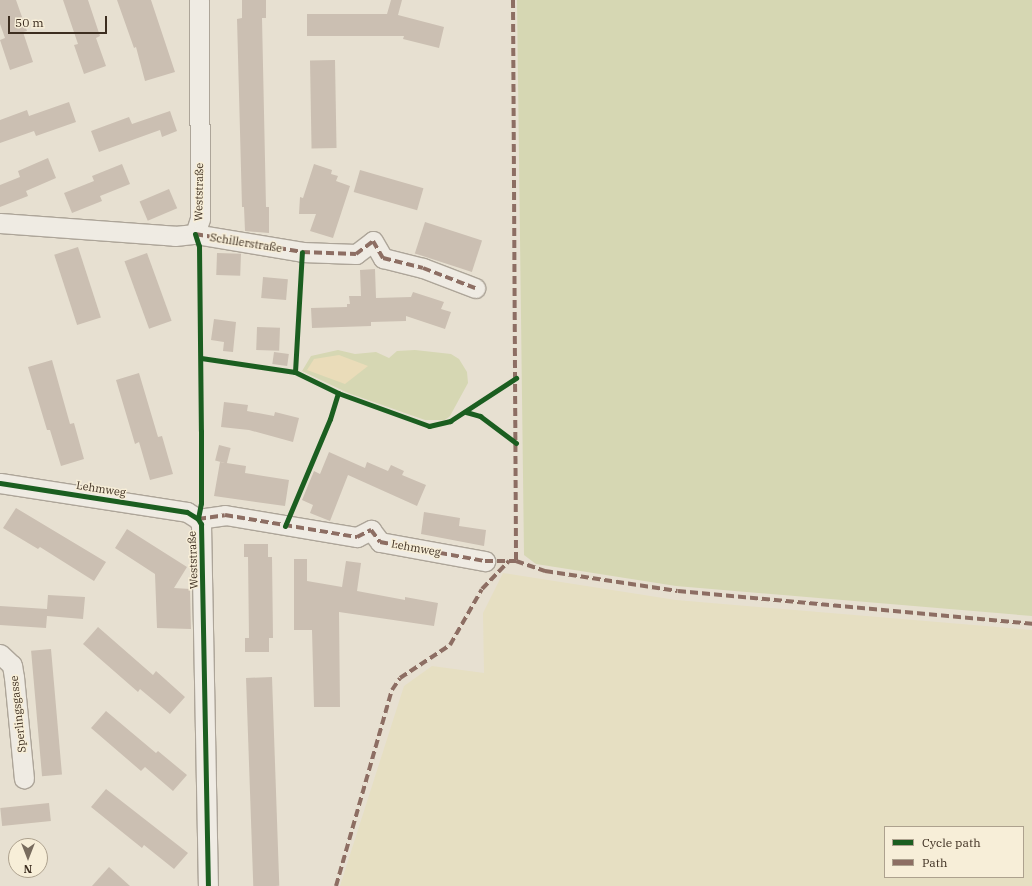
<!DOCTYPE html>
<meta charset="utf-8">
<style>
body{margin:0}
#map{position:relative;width:1032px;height:886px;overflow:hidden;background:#e7e0d1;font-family:"IBM Plex Serif",serif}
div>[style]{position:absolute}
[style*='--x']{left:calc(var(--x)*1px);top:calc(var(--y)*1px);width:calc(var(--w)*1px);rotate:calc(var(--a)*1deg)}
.farmland>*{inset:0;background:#e6dfc2}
.green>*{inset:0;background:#d6d7b3}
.sand>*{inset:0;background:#eadcb9}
.building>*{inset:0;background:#cbbfb2;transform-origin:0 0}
.roads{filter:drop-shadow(1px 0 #ada599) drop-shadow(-1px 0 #ada599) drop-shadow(0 1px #ada599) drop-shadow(0 -1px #ada599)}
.minor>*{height:19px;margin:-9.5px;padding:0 9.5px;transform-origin:9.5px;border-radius:9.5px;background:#efebe3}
.quiet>*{height:4px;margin-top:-2px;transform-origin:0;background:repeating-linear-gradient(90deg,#8d6e63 0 8px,transparent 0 12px)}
.cycleway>*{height:5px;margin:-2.5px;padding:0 2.5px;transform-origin:2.5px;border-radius:2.5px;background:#1b5e20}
span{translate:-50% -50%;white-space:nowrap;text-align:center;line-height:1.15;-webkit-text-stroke:3px #f7eed8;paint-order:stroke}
.street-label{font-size:11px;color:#3d2e20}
.legend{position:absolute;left:884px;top:826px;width:140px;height:52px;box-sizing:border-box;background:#f7eed8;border:1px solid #ada18e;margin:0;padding:5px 7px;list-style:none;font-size:12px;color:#3d2e20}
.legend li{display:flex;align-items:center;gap:8px;height:20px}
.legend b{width:20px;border:1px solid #ada18e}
.north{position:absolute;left:8px;top:838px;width:40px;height:40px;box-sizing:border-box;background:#f7eed8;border:1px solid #ada18e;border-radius:50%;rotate:180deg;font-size:11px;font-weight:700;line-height:16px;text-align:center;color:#3d2e20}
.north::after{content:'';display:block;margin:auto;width:14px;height:18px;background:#786c5e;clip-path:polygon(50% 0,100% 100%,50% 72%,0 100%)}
.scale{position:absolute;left:8px;top:16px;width:99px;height:18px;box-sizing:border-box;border:2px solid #3d2e20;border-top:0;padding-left:5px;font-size:12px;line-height:14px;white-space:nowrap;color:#3d2e20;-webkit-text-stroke:3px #f7eed8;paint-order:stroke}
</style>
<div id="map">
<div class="farmland">
<div style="clip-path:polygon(evenodd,503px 573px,676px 600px,1032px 630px,1032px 886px,340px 886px,404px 686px,432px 666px,484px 673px,483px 613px,503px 573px,885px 827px,1023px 827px,1023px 877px,885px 877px,885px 827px)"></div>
</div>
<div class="green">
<div style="clip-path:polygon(517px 0,1032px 0,1032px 616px,676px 586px,536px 564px,524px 555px)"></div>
<div style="clip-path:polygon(338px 350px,355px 354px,376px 352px,389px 358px,397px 351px,415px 350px,451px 354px,459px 359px,467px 372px,468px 383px,450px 416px,445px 420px,425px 420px,348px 393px,302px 371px,311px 356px)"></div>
</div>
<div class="sand">
<div style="clip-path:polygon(339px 355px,368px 366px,345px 384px,307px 370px,314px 359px)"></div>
</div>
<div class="building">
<div style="clip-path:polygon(0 0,16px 0,27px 31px,23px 32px,33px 62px,10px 70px,0 40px,5px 38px,0 24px)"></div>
<div style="clip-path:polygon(63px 0,88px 0,100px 36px,96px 38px,106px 66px,84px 74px,74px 45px,78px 44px)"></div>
<div style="clip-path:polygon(117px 0,151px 0,175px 72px,145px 81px,136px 47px,134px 48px)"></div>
<div style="clip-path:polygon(242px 0,266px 0,266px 18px,262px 18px,266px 207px,269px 207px,269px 233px,245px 231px,244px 207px,242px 207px,237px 19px,242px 18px)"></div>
<div style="clip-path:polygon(391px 0,402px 0,398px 15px,444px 27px,439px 48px,403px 39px,404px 36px,307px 36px,307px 14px,387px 14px)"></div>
<div style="left:335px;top:60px;width:88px;height:25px;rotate:89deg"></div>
<div style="clip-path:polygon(69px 102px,76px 122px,36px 136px,34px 131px,0 143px,0 120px,27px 110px,29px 116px)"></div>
<div style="clip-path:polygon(170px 111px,177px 131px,162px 137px,160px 130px,99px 152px,91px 131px,129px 117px,132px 124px)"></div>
<div style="clip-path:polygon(48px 158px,56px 178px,26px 191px,28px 196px,0 207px,0 185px,20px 177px,18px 171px)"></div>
<div style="clip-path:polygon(122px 164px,130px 184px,100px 196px,102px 201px,72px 213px,64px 193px,94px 181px,92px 176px)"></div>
<div style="clip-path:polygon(314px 164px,332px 170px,331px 174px,338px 176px,336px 181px,350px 186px,333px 238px,310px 231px,316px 214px,299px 214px,300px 197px,303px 198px)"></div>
<div style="left:360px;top:170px;width:66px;height:23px;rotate:16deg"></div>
<div style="left:169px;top:189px;width:21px;height:32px;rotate:67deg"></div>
<div style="left:425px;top:222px;width:60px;height:33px;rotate:18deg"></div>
<div style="left:78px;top:247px;width:74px;height:25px;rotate:72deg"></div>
<div style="left:147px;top:253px;width:72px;height:24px;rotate:70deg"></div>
<div style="left:217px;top:253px;width:24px;height:22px;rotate:2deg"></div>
<div style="clip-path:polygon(375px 269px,376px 298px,411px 297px,413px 292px,444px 302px,441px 309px,451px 312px,445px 329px,406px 316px,406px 321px,371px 322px,371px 326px,312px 328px,311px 308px,347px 307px,347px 304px,350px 304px,349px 296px,361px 296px,360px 270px)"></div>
<div style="left:263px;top:277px;width:25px;height:21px;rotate:5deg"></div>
<div style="clip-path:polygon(214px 319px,236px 322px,233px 352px,223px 351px,224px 342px,211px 340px)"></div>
<div style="left:257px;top:327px;width:23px;height:23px;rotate:2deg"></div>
<div style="left:274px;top:352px;width:15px;height:12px;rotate:8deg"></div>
<div style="clip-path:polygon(52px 360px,70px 424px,74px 423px,84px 459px,61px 466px,50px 430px,47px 430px,28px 367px)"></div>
<div style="clip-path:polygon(139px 373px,158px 437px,162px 436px,173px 474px,150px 480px,139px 442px,135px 444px,116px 380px)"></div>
<div style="clip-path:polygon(224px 402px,248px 405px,247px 411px,274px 416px,275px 412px,299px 418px,293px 442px,249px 430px,221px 427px)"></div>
<div style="left:219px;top:445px;width:12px;height:16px;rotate:14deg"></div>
<div style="clip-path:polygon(329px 452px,365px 468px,367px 462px,388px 471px,391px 465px,404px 471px,402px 475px,426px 485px,417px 506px,348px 475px,330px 521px,310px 513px,313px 505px,302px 500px,314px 471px,320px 474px)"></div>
<div style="clip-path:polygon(220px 462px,246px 466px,245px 473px,289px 480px,285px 506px,214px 496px)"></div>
<div style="clip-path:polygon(16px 508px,106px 562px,94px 581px,40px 547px,38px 549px,3px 528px)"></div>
<div style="clip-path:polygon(424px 512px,460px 518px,459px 526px,486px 530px,484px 546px,421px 534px)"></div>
<div style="clip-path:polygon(127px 529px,187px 567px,174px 588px,190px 589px,191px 629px,157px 628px,155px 574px,115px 548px)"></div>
<div style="clip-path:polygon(244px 544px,268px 544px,268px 557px,272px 557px,273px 638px,269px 638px,269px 652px,245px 652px,245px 638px,249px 638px,248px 557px,244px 557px)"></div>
<div style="clip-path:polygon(294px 559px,307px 559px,307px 581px,342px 587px,346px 561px,361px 563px,357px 591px,405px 600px,405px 597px,438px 603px,434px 626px,339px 612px,340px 707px,314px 707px,312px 630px,294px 630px)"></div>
<div style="clip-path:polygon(48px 595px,85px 597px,83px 619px,47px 616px,46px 628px,0 625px,0 606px,47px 609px)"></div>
<div style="clip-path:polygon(98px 627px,153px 675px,156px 671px,185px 697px,170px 714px,140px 689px,138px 692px,83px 644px)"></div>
<div style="left:51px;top:649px;width:126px;height:20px;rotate:85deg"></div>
<div style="left:272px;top:677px;width:209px;height:26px;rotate:88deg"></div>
<div style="clip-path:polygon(106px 711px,156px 753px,158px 751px,187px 775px,173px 791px,145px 767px,141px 771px,91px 728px)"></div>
<div style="clip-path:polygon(106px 789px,188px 853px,174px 869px,144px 845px,142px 848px,91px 807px)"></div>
<div style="left:49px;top:803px;width:18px;height:49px;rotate:84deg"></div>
<div style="clip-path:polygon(109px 867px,130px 886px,92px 886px)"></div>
</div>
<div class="roads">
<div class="minor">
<div style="--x:0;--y:223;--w:175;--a:4.2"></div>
<div style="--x:175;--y:236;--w:20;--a:-6"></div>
<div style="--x:195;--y:234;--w:109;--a:9.5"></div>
<div style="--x:302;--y:252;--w:54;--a:2.1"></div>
<div style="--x:356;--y:254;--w:21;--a:-37"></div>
<div style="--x:373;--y:241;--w:20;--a:60"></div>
<div style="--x:383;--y:258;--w:41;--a:14"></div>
<div style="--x:423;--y:268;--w:56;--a:21"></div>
<div style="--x:195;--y:234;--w:16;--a:-72"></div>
<div style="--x:200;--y:219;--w:219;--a:-90.3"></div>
<div style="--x:0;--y:483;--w:189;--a:8.8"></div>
<div style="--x:187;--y:512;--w:13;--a:32"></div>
<div style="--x:198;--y:519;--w:6;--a:59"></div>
<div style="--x:201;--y:524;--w:362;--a:88.9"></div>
<div style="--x:198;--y:519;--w:27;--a:-8"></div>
<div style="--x:225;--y:515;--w:134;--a:9.5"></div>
<div style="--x:357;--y:537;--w:16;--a:-27"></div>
<div style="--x:371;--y:530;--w:15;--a:53"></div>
<div style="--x:380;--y:542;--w:107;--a:10.3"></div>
<div style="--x:0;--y:654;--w:16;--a:43"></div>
<div style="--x:12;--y:665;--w:12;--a:81"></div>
<div style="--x:14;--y:677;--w:102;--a:84.4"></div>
</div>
</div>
<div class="quiet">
<div style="--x:513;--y:0;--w:561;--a:89.69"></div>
<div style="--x:195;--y:234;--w:109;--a:9.5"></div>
<div style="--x:302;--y:252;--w:54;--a:2.1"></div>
<div style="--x:356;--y:254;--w:21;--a:-37"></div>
<div style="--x:373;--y:241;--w:20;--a:60"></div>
<div style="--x:383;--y:258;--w:41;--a:14"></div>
<div style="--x:423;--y:268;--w:56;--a:21"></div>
<div style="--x:198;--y:519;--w:27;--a:-8"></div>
<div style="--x:225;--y:515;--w:134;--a:9.5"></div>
<div style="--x:357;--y:537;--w:16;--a:-27"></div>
<div style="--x:371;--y:530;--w:15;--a:53"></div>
<div style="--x:380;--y:542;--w:107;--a:10.3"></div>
<div style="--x:485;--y:561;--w:31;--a:0"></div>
<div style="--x:516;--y:561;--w:31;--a:19"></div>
<div style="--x:545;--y:571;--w:134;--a:8.6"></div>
<div style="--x:678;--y:591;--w:356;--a:5.3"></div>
<div style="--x:336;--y:886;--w:204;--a:-74.1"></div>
<div style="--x:392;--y:690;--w:14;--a:-56"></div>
<div style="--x:400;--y:678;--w:60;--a:-33.4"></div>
<div style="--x:450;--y:645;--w:64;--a:-60.3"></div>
<div style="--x:482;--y:589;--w:39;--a:-46"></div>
</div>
<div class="cycleway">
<div style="--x:195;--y:234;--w:13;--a:72"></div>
<div style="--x:199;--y:246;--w:185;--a:89.4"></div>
<div style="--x:201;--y:431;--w:72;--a:90"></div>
<div style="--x:201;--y:503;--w:16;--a:101"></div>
<div style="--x:201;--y:358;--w:95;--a:8.5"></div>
<div style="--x:295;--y:372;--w:48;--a:26"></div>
<div style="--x:338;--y:393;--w:97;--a:19.9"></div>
<div style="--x:429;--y:426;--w:22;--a:-13"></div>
<div style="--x:450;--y:421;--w:79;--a:-33.1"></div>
<div style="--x:295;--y:372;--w:120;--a:-86.7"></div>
<div style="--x:466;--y:412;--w:15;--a:16"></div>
<div style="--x:480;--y:416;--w:45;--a:36.9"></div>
<div style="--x:0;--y:483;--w:189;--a:8.8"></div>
<div style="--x:187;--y:512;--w:13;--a:32"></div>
<div style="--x:198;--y:519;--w:6;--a:59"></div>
<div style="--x:201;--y:524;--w:362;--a:88.9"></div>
<div style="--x:285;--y:526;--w:116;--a:-67.2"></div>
<div style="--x:330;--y:419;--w:27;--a:-73"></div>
</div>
<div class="street-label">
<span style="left:199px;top:192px;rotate:-89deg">Weststraße</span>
<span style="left:246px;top:243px;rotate:9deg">Schillerstraße</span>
<span style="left:101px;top:489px;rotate:9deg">Lehmweg</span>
<span style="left:416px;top:548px;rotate:10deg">Lehmweg</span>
<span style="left:193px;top:560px;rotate:-92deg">Weststraße</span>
<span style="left:18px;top:714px;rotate:-96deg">Sperlingsgasse</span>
</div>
<ul class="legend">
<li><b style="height:5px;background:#1b5e20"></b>Cycle path</li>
<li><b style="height:5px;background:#8d6e63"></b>Path</li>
</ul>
<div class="north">N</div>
<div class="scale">50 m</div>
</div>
